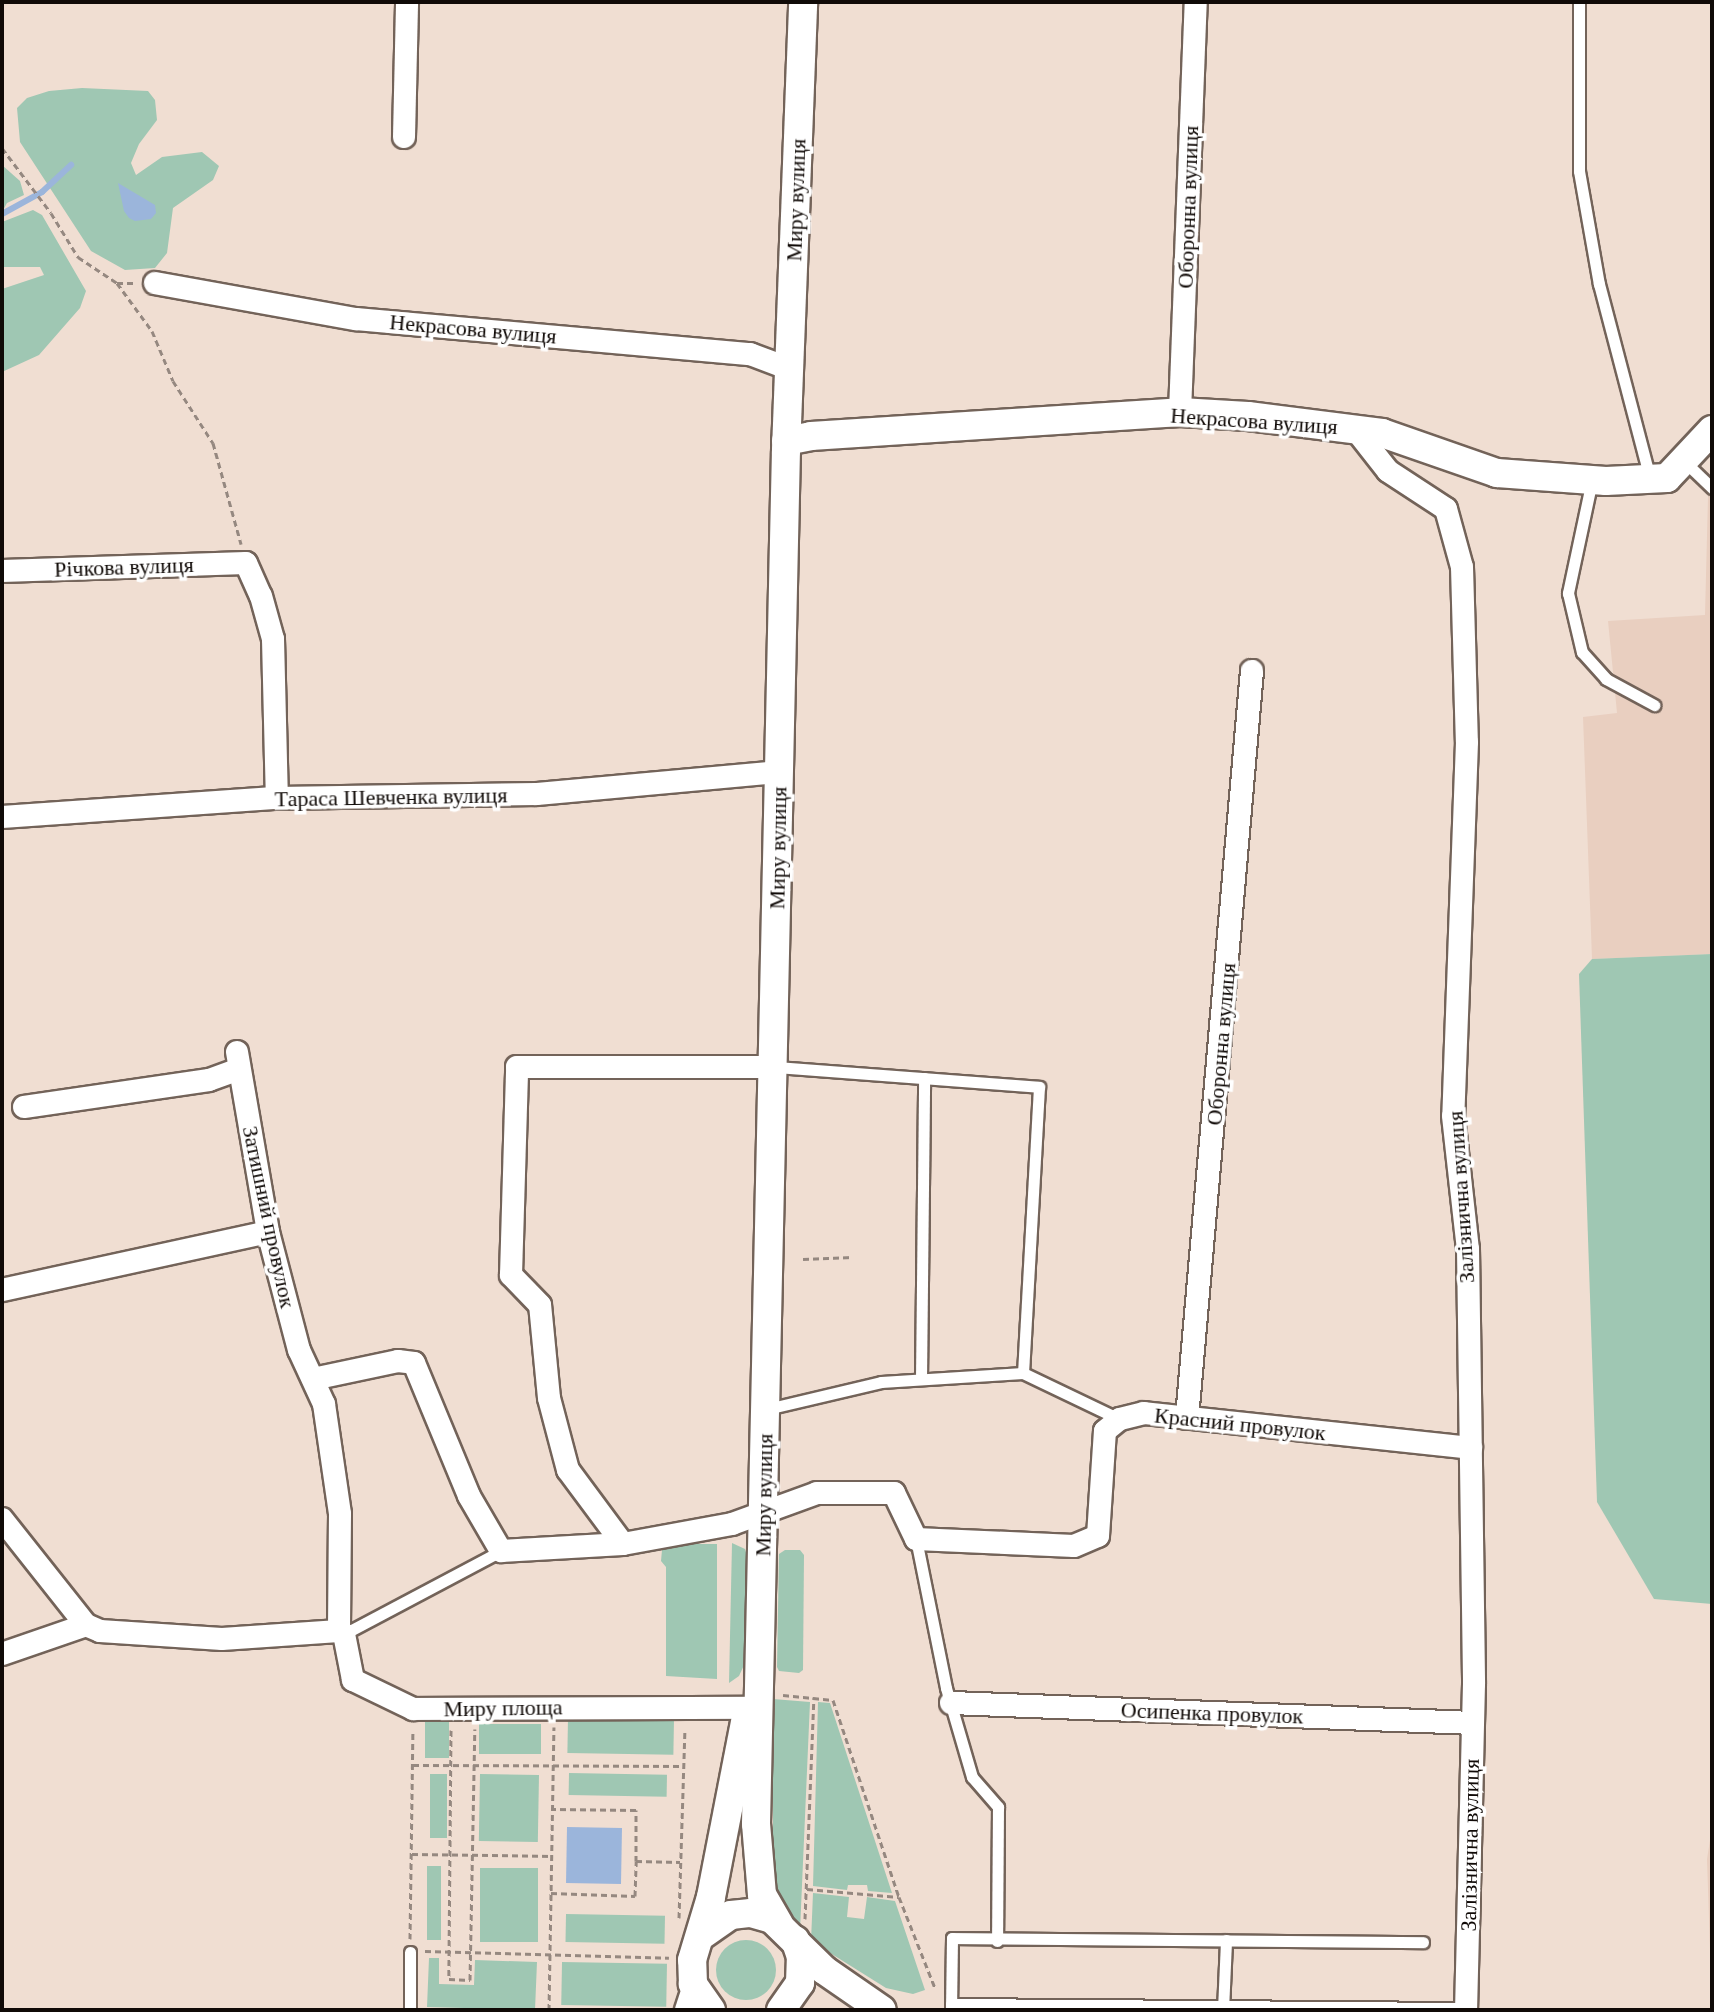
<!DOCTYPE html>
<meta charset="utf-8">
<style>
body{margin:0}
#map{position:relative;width:1714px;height:2012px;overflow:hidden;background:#f0ded2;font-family:Georgia,serif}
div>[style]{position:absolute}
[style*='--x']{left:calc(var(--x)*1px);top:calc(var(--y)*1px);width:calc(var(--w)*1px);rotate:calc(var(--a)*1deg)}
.built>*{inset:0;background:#e9cfc0}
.green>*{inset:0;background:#9fc7b3;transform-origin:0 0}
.round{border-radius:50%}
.water>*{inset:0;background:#9bb5db;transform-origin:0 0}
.stream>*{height:6px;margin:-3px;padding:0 3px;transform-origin:3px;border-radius:3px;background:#9bb5db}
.path>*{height:3px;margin-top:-1.5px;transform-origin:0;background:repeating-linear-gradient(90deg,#958880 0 6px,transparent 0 10px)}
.roads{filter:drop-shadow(2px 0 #736359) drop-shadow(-2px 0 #736359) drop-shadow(0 2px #736359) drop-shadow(0 -2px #736359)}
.service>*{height:11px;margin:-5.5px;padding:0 5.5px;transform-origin:5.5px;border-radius:5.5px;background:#fff}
.minor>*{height:22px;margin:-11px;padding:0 11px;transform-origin:11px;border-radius:11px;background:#fff}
.tertiary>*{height:28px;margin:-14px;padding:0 14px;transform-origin:14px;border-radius:14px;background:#fff}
span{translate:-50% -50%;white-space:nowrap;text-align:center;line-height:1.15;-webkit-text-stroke:7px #fff;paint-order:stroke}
.street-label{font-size:22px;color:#100a07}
.frame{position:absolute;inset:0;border:4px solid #100a07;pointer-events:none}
</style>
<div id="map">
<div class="built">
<div style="clip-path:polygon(1708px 496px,1712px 497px,1712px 954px,1592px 959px,1583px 717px,1617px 713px,1608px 621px,1705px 615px)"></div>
<div style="clip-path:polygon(1712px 1828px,1712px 2010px,1707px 1859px)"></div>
</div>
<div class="green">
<div style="clip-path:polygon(82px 88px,148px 91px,155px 100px,157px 120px,139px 144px,131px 163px,136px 175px,162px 157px,202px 152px,219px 166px,213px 180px,173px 208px,167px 253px,155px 268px,125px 270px,91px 251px,20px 142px,17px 108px,27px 98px,49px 91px)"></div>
<div style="clip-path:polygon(2px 165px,20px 181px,24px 195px,7px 203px,2px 212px)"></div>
<div style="clip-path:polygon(33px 210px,42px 215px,86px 291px,80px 308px,39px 355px,2px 372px,2px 289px,44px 275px,40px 267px,2px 267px,2px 222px)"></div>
<div style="clip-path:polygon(1712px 954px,1712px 1604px,1654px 1599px,1597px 1502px,1579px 974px,1592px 959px)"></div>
<div style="clip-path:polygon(732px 1543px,745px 1549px,750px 1566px,745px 1663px,739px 1676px,729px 1683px)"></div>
<div style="clip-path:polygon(717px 1544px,717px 1679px,666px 1676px,666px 1567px,661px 1561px,662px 1550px,679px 1544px)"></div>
<div style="clip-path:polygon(785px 1550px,800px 1550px,804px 1555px,803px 1670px,799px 1673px,779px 1671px,777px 1667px,779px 1554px)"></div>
<div style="clip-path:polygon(773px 1699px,810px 1702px,800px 1931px,773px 1891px)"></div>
<div style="clip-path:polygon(818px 1702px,830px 1703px,892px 1893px,868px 1891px,867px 1885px,848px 1885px,847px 1890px,813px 1886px)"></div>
<div style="left:568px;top:1718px;width:106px;height:35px;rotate:1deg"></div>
<div style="left:425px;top:1721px;width:24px;height:37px"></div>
<div style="left:479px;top:1724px;width:62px;height:30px"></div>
<div style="left:569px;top:1773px;width:98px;height:22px;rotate:1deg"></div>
<div style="left:430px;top:1774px;width:17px;height:64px"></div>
<div style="left:480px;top:1774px;width:59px;height:67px;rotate:1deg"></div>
<div style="left:427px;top:1866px;width:14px;height:74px"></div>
<div style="left:480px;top:1868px;width:58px;height:74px"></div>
<div style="clip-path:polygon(813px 1893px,849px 1897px,847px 1917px,864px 1919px,867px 1897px,895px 1901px,925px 1990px,913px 1994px,886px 1988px,811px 1941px)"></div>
<div style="left:566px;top:1914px;width:99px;height:28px;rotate:1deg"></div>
<div class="round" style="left:716px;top:1940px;width:60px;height:60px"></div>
<div style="clip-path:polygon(429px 1958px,439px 1958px,439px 1984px,474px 1985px,475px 1960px,537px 1962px,535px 2010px,427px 2007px)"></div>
<div style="left:562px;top:1962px;width:105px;height:43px;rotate:1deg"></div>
</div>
<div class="water">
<div style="clip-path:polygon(118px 183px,155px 205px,156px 213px,151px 219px,135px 221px,129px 218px,124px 211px)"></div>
<div style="left:567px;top:1827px;width:55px;height:56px;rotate:1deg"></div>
</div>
<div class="stream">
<div style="--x:2;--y:214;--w:46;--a:-28.8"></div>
<div style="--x:42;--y:192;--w:40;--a:-43"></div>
</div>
<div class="path">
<div style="--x:2;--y:148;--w:81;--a:53"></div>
<div style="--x:51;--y:213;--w:52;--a:58.5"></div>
<div style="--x:78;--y:257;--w:47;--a:33.7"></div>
<div style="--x:117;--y:283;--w:59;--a:53.9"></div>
<div style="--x:152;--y:331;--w:54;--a:67.2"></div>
<div style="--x:173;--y:381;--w:74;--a:57.2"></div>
<div style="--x:213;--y:443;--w:105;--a:74.5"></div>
<div style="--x:117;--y:283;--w:18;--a:0"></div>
<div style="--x:803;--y:1259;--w:50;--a:-2.3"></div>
<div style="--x:783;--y:1695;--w:50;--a:5.7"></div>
<div style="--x:833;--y:1700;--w:208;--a:71.5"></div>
<div style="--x:899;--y:1897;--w:98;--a:68.4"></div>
<div style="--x:451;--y:1730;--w:249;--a:90.5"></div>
<div style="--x:449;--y:1979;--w:21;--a:3"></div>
<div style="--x:470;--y:1980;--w:251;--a:-88.9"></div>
<div style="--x:413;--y:1765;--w:271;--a:0.2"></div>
<div style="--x:412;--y:1854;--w:140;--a:0.8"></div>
<div style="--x:636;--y:1861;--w:44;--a:1.3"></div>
<div style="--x:807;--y:1889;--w:92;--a:5"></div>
<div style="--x:551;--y:1893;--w:84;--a:2"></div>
<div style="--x:635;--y:1896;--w:35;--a:-88"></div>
<div style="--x:636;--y:1861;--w:51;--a:-90"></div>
<div style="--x:636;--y:1810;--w:83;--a:-179.3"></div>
<div style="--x:679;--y:1918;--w:188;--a:-88.2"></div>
<div style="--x:805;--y:1919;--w:222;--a:-87.7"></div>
<div style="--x:410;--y:1939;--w:209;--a:-89.2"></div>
<div style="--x:425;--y:1951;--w:244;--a:1.6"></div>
<div style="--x:549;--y:2010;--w:283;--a:-89"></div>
</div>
<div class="roads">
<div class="service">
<div style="--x:1579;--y:2;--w:169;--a:90"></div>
<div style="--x:1579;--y:171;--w:115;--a:80"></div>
<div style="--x:1599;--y:284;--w:201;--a:75.3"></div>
<div style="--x:1684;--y:461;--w:39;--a:44"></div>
<div style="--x:1592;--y:480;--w:116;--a:102"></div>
<div style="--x:1568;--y:593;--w:61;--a:76.7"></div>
<div style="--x:1582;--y:652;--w:36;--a:48"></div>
<div style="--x:1606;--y:679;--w:55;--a:28.4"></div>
<div style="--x:775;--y:1067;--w:265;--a:4.3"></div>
<div style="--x:1039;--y:1087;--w:286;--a:93.2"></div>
<div style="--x:921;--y:1379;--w:301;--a:-89.4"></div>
<div style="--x:767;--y:1409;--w:117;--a:-13.3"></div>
<div style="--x:881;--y:1382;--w:142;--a:-3.6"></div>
<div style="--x:1023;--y:1373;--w:106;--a:25.6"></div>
<div style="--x:916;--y:1539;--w:152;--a:78.6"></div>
<div style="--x:946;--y:1688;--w:93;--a:73.7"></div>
<div style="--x:972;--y:1777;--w:40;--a:49"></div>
<div style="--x:998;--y:1807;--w:134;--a:90.4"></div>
<div style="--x:344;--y:1634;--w:178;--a:-27.9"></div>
<div style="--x:951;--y:2004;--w:515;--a:0.45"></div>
<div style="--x:410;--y:2010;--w:58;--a:-90"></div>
<div style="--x:951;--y:2010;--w:72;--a:-89.2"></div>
<div style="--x:952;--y:1938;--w:471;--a:0.5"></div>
<div style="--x:1223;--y:2010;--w:70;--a:-87.5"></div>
</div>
<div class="minor">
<div style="--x:404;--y:137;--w:135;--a:-88.7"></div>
<div style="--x:155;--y:283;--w:204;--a:10.2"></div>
<div style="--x:356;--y:319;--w:396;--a:5.1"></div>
<div style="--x:750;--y:354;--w:43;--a:20.6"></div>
<div style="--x:1180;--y:412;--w:410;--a:-87.8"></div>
<div style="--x:1355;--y:429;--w:53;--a:51.8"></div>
<div style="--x:1388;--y:471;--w:69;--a:33.2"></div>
<div style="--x:1446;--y:509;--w:60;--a:74.6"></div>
<div style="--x:1462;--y:567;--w:175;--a:88.4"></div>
<div style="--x:1467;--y:742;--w:374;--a:92.1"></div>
<div style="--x:1453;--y:1116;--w:134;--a:83.6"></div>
<div style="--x:1468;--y:1249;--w:435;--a:89.2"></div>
<div style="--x:1474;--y:1684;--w:326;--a:91.4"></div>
<div style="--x:2;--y:571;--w:244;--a:-1.9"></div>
<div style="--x:246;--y:563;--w:36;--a:66"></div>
<div style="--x:261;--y:596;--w:45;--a:74.4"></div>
<div style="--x:273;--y:639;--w:159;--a:88.6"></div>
<div style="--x:2;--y:817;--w:276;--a:-4"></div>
<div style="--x:277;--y:798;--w:260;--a:-0.9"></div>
<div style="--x:537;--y:794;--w:244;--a:-5.2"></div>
<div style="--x:237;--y:1052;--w:183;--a:80.2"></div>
<div style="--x:268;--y:1232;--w:122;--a:75.3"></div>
<div style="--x:299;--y:1350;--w:60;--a:65.2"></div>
<div style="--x:324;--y:1404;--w:111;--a:81.7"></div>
<div style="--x:340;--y:1514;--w:117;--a:90.5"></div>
<div style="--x:24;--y:1107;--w:187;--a:-8.3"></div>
<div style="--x:209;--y:1080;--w:32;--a:-20"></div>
<div style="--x:2;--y:1290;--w:272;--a:-12.3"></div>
<div style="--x:313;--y:1379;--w:87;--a:-12"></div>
<div style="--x:398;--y:1361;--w:16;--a:7"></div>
<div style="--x:414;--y:1363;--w:144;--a:67.5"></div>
<div style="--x:469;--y:1496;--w:64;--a:59.8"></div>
<div style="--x:501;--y:1551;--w:122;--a:-3.3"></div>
<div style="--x:623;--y:1544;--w:111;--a:-10.4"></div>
<div style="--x:732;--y:1524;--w:90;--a:-20"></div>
<div style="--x:817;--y:1493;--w:77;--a:0"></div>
<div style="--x:894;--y:1493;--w:51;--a:64.4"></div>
<div style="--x:916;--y:1539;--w:158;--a:2.5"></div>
<div style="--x:1074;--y:1546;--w:26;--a:-23"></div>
<div style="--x:1098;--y:1536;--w:105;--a:-86.2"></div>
<div style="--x:1105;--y:1431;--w:19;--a:-39"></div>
<div style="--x:1120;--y:1419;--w:25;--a:-14"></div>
<div style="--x:1144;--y:1413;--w:329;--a:6.1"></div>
<div style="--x:1187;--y:1418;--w:750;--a:-85.03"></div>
<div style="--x:2;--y:1519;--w:135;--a:51.6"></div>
<div style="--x:623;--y:1544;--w:92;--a:-126.6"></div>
<div style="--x:568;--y:1470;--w:74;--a:-104.8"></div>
<div style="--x:549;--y:1398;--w:93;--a:-95.5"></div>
<div style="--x:540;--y:1305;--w:42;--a:-134"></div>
<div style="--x:511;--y:1275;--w:208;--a:-88.3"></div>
<div style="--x:517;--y:1067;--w:257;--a:0"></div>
<div style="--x:2;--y:1654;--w:89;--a:-19"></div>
<div style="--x:86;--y:1625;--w:15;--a:23"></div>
<div style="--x:100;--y:1631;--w:122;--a:3.8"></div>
<div style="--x:222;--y:1639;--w:117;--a:-3.9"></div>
<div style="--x:339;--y:1631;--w:6;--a:31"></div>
<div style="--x:344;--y:1634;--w:47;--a:78.9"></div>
<div style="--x:353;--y:1680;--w:67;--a:25.8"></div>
<div style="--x:413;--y:1709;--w:335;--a:-0.2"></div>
<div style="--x:951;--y:1703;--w:522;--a:2.19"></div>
<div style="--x:686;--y:2010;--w:25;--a:-72"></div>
</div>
<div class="tertiary">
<div style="--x:786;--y:441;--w:25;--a:-11"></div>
<div style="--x:811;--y:436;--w:370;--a:-3.7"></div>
<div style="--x:1180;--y:412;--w:68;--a:3.4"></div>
<div style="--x:1248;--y:416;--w:135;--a:7.2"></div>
<div style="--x:1382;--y:433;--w:122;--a:19.2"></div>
<div style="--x:1497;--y:473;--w:109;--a:4.2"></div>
<div style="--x:1606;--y:481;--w:61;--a:-2.8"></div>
<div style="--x:1667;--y:478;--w:66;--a:-46.8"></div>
<div style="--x:779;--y:1924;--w:34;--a:-120"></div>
<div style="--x:762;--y:1895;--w:71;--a:-94.8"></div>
<div style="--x:756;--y:1824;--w:1374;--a:-88.75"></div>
<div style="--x:786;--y:450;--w:448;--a:-87.8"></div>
<div style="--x:702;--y:1935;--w:35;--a:-35"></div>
<div style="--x:731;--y:1915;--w:20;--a:-6"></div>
<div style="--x:751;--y:1913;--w:22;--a:16"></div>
<div style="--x:772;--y:1919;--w:73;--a:44.4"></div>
<div style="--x:824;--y:1970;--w:70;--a:34.6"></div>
<div style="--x:711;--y:2010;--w:32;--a:-125"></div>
<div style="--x:693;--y:1984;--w:24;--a:-92"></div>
<div style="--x:692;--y:1960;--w:66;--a:-73.2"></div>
<div style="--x:711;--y:1897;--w:183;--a:-79"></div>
<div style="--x:781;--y:2010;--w:33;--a:-55"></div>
<div style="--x:800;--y:1983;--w:26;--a:-88"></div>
<div style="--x:801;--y:1957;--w:18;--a:-109"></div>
</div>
</div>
<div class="street-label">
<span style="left:796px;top:200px;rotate:-88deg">Миру вулиця</span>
<span style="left:1188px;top:207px;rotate:-88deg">Оборонна вулиця</span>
<span style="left:473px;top:329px;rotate:5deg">Некрасова вулиця</span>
<span style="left:1254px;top:421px;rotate:4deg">Некрасова вулиця</span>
<span style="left:124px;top:567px;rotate:-2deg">Річкова вулиця</span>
<span style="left:391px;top:797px;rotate:-1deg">Тараса Шевченка вулиця</span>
<span style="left:778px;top:848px;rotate:-89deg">Миру вулиця</span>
<span style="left:1221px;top:1044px;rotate:-85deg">Оборонна вулиця</span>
<span style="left:1461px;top:1197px;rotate:-94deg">Залізнична вулиця</span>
<span style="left:269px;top:1217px;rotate:78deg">Затишний провулок</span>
<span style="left:1240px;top:1424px;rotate:6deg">Красний провулок</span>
<span style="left:764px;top:1495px;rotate:-89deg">Миру вулиця</span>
<span style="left:503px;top:1708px;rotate:-1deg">Миру площа</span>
<span style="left:1212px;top:1713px;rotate:2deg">Осипенка провулок</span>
<span style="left:1470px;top:1845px;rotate:-89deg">Залізнична вулиця</span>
</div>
<div class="frame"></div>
</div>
